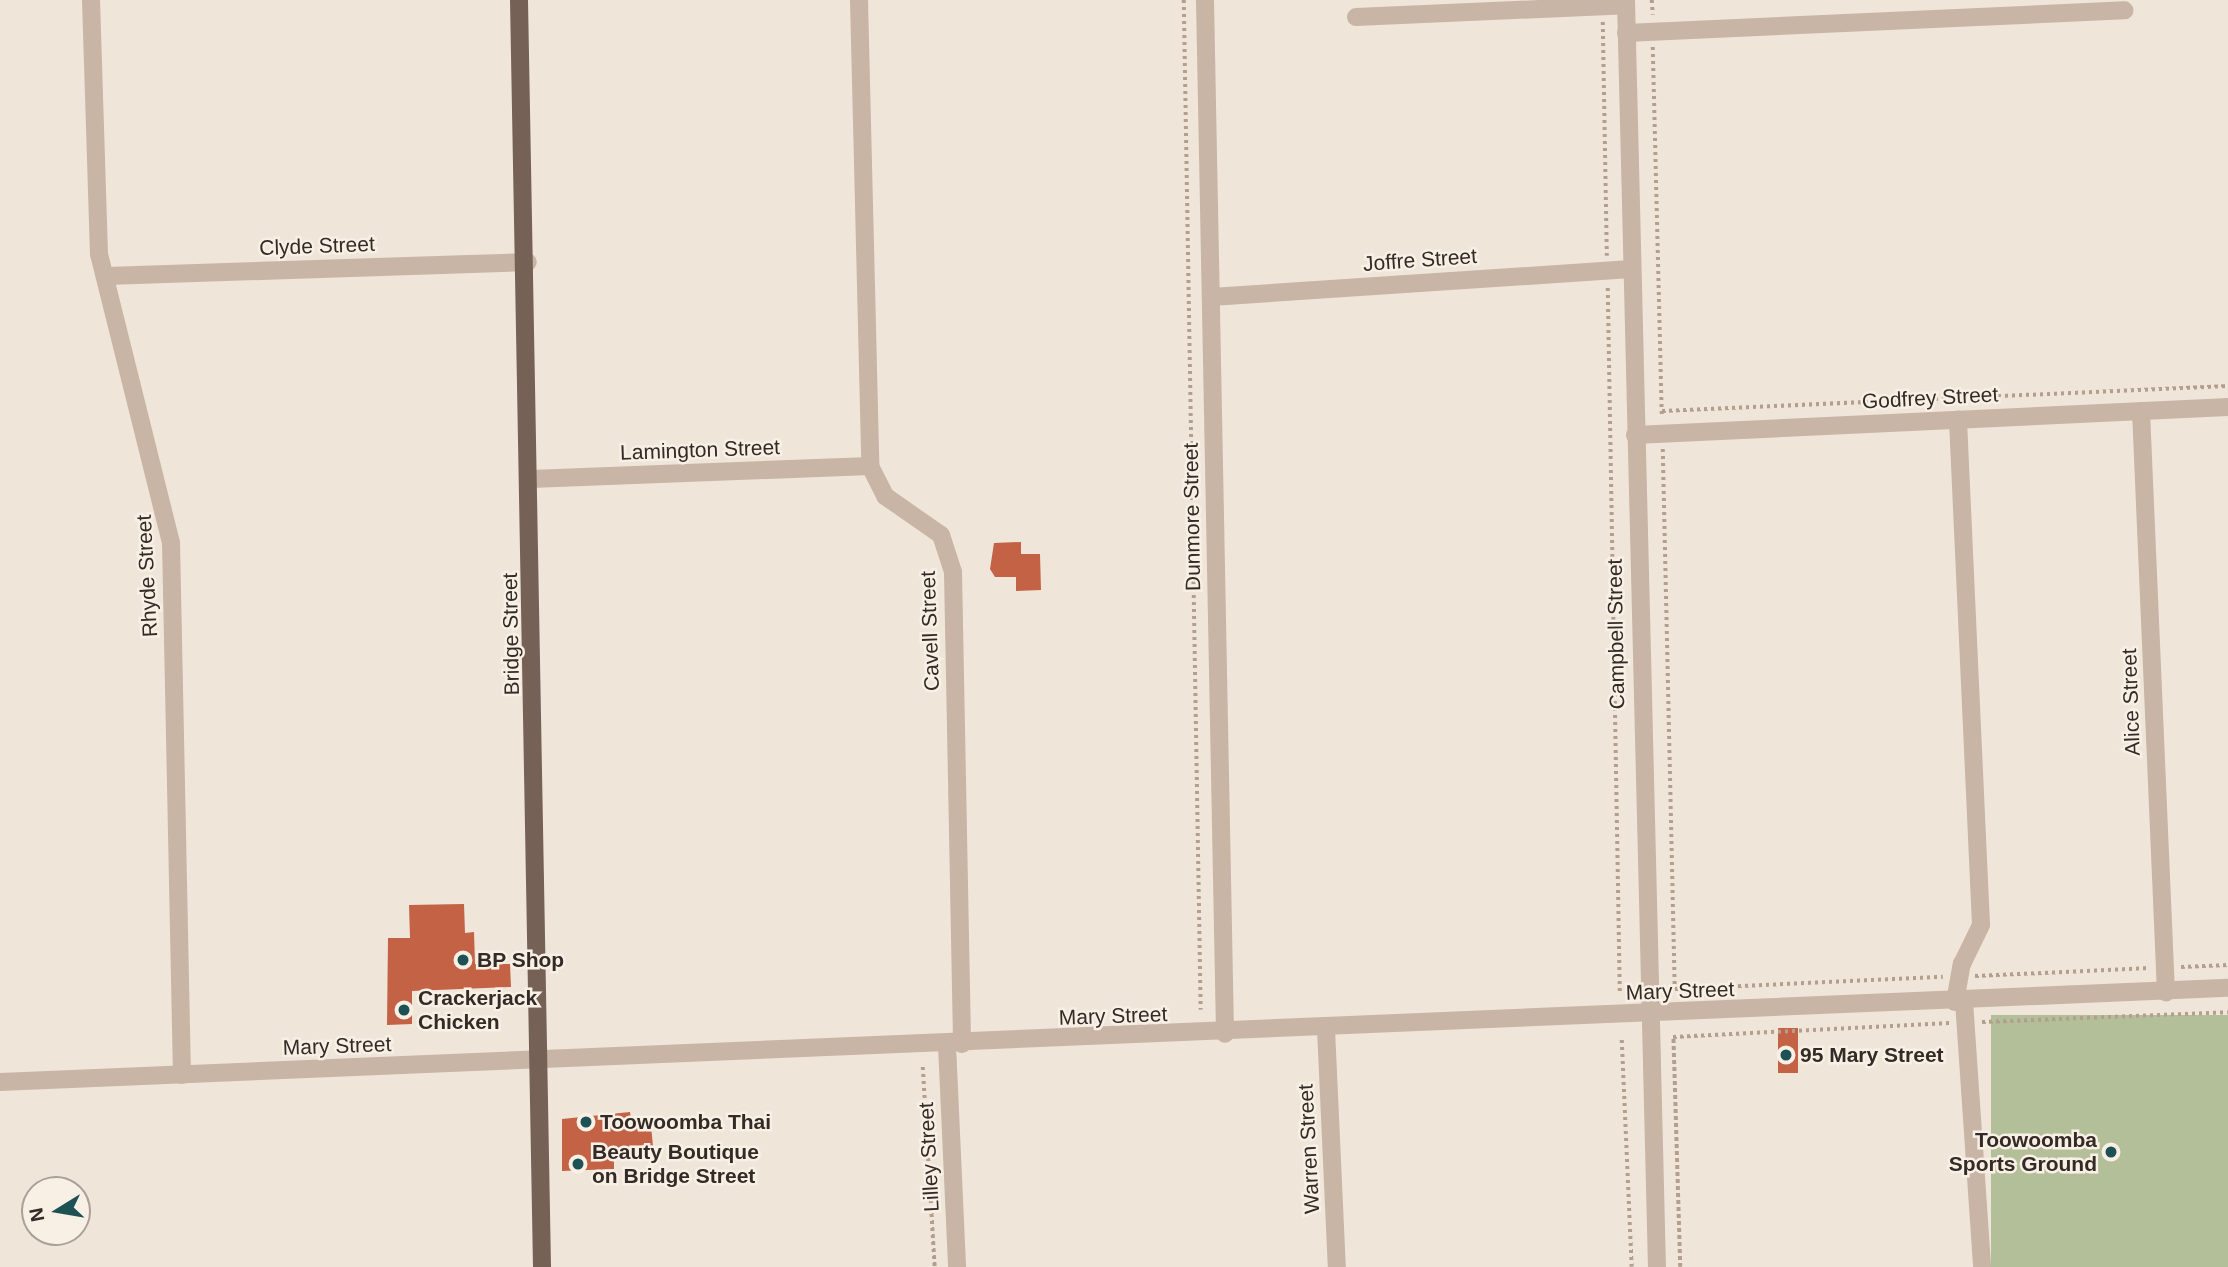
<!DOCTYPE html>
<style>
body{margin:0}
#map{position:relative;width:2228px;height:1267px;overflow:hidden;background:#f0e5d9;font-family:Arial,sans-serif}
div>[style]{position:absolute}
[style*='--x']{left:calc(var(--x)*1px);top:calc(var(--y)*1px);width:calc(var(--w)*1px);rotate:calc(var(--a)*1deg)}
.green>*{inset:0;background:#b2bf99;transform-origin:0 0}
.building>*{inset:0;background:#c36244;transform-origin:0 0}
.path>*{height:3.5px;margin-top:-1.75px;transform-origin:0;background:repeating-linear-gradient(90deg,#b49f8f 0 3.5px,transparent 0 7px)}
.minor>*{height:18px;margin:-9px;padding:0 9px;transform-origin:9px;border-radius:9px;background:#c8b5a5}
.major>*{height:18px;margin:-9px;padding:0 9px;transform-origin:9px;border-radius:9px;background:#766157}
.dots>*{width:19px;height:19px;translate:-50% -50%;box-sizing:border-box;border:4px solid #f8efe5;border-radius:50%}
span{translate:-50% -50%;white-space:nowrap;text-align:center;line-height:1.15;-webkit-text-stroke:5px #f8efe5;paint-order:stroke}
.street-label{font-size:21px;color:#342a26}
.poi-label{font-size:21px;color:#342a26;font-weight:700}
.left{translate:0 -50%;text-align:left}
.right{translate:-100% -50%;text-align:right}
.north{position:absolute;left:21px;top:1176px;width:70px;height:70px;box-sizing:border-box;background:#f8efe5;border:2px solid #aaa099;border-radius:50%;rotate:259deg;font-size:19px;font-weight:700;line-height:28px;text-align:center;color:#342a26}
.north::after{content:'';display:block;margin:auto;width:24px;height:32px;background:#1d5154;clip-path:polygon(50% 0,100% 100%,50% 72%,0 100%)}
</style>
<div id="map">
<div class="green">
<div style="left:2228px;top:1015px;width:252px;height:237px;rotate:90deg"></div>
</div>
<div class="building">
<div style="clip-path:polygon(1021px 542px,1021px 554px,1040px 554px,1041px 590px,1016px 591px,1016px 577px,995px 577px,990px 569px,994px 543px)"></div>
<div style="clip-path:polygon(464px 904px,465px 933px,474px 932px,475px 964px,510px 964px,511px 987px,412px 991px,412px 1024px,387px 1025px,388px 938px,410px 938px,409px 905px)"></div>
<div style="left:1778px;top:1028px;width:20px;height:45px"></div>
<div style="clip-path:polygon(630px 1112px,632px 1126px,651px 1126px,653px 1146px,614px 1148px,614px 1169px,562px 1171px,562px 1119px)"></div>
</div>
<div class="path">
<div style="--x:1184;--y:0;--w:1010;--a:89.04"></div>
<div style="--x:1652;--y:0;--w:15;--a:86"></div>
<div style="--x:1603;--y:22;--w:234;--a:89"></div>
<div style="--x:1653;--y:47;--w:370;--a:88.6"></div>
<div style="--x:1608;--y:288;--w:705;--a:89.02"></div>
<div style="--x:1662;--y:411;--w:567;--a:-2.53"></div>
<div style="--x:1663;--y:449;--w:540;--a:88.73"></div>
<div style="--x:1675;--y:989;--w:268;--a:-2.6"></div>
<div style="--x:2181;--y:967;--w:47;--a:-2.4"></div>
<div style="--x:1975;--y:976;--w:174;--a:-2.6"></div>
<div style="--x:1982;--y:1022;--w:246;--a:-2.3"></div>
<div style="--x:1622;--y:1040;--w:227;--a:87.5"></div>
<div style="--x:923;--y:1067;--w:200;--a:86.6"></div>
<div style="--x:1680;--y:1267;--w:230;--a:-91.7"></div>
<div style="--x:1673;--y:1037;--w:277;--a:-2.9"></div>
</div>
<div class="minor">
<div style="--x:91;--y:0;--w:254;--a:88.2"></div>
<div style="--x:99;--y:254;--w:297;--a:76"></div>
<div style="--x:171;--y:542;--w:533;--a:88.82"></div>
<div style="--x:859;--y:0;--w:466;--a:88.6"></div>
<div style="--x:870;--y:466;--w:34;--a:63"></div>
<div style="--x:885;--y:496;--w:68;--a:34.9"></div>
<div style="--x:941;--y:535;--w:39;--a:72"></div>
<div style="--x:953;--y:572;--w:472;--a:88.9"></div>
<div style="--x:1205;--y:0;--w:1034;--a:88.89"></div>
<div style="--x:1626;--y:0;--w:1267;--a:88.6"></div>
<div style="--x:1356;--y:17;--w:270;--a:-2.5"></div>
<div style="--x:1626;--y:33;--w:499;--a:-2.6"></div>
<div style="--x:107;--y:276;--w:421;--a:-1.9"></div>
<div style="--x:1211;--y:297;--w:421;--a:-3.8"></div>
<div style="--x:2141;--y:411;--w:582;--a:87.54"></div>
<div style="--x:1635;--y:435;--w:594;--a:-2.7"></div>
<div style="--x:531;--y:479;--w:339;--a:-2.2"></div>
<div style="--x:1964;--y:1001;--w:267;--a:86.1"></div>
<div style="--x:1955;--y:1002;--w:39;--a:-80"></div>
<div style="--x:1962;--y:964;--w:43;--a:-64"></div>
<div style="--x:1981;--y:925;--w:506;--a:-92.61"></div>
<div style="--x:1326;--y:1029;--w:238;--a:87.4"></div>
<div style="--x:947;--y:1045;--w:222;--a:87.4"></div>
<div style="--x:0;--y:1082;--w:2230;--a:-2.42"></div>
</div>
<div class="major">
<div style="--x:519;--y:0;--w:1267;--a:88.96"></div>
</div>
<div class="dots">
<div style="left:463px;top:960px;background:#1d5154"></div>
<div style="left:404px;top:1010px;background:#1d5154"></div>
<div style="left:1786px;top:1055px;background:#1d5154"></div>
<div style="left:586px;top:1122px;background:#1d5154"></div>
<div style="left:2111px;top:1152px;background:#1d5154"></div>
<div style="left:578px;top:1164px;background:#1d5154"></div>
</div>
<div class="street-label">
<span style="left:317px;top:246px;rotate:-2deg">Clyde Street</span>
<span style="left:1420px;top:260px;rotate:-4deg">Joffre Street</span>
<span style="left:1930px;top:398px;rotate:-3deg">Godfrey Street</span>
<span style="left:700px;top:450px;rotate:-2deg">Lamington Street</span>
<span style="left:1192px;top:517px;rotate:-91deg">Dunmore Street</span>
<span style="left:147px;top:576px;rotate:-93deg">Rhyde Street</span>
<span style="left:930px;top:631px;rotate:-92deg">Cavell Street</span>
<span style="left:511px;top:634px;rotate:-91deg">Bridge Street</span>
<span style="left:1616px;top:634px;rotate:-91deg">Campbell Street</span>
<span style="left:2131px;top:702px;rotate:-92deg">Alice Street</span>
<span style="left:1680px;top:991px;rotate:-2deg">Mary Street</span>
<span style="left:1113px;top:1016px;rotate:-2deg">Mary Street</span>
<span style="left:337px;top:1046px;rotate:-2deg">Mary Street</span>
<span style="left:1309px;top:1149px;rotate:-93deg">Warren Street</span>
<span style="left:929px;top:1157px;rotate:-93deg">Lilley Street</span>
</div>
<div class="poi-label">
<span class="left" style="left:477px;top:960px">BP Shop</span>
<span class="left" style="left:418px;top:1010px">Crackerjack<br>Chicken</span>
<span class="left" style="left:1800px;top:1055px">95 Mary Street</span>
<span class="left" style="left:600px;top:1122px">Toowoomba Thai</span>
<span class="right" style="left:2097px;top:1152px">Toowoomba<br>Sports Ground</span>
<span class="left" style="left:592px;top:1164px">Beauty Boutique<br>on Bridge Street</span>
</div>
<div class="north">N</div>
</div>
